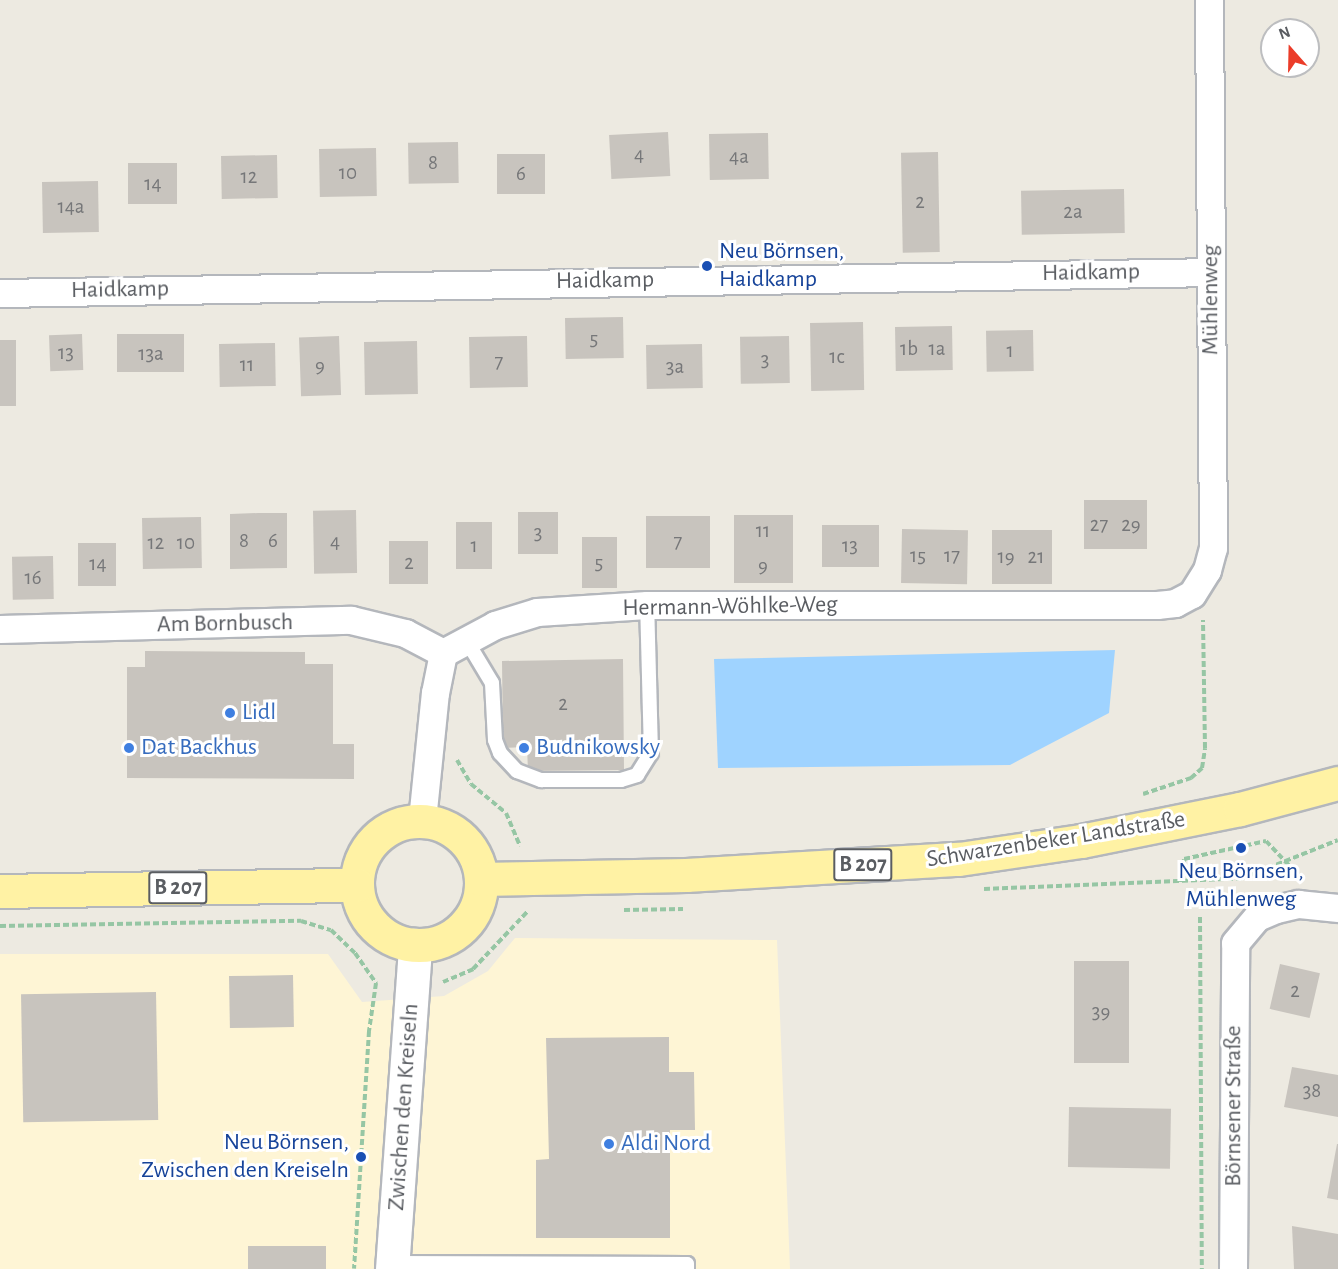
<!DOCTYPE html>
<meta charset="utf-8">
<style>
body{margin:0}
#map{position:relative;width:1338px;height:1269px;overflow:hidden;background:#edeae1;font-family:"Alegreya Sans",sans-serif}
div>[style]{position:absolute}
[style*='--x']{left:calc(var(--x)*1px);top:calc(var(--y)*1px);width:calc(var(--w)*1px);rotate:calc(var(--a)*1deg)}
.commercial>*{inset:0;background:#fef5d5}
.water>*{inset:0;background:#9fd3ff}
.building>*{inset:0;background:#c8c4be;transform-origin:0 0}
.path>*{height:4px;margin-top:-2px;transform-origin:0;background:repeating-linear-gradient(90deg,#96c6a4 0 6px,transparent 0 9px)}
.roads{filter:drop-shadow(2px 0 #b4b7bc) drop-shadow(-2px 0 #b4b7bc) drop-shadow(0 2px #b4b7bc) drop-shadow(0 -2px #b4b7bc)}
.lane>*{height:14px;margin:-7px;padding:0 7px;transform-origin:7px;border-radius:7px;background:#fff}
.street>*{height:27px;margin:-13.5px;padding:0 13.5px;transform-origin:13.5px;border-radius:13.5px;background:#fff}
.secondary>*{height:33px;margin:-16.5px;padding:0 16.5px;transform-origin:16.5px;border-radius:16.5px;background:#fff}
.primary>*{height:33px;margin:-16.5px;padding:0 16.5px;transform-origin:16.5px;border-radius:16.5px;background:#fff2a4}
.primary>.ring{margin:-16.5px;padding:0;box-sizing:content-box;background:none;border:33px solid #fff2a4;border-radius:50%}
.dots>*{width:16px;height:16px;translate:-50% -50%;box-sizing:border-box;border:3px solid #fff;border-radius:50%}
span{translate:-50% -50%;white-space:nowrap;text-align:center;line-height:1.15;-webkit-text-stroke:6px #fff;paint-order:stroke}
.number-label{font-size:21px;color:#767779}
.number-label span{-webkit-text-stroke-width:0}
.shield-label span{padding:2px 4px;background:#fff;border:2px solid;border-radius:4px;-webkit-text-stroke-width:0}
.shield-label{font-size:22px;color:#5a5d62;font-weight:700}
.transit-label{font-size:24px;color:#164399}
.left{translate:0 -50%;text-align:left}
.right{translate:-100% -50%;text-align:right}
.street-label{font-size:24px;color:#5a5d62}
.shop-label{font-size:24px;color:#366cbe}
.north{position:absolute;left:1260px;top:18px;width:60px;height:60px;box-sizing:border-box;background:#fff;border:2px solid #bdbec0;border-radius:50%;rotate:340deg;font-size:16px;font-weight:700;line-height:24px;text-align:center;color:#5a5d62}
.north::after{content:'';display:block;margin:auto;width:21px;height:27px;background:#eb3c29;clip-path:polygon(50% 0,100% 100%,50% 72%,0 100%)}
</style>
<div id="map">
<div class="commercial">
<div style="clip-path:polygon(515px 938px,777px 940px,790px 1269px,0 1269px,0 954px,328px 954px,362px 1002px,444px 996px,488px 971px)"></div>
</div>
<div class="water">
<div style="clip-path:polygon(1115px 650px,1109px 713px,1010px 765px,718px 768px,714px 659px)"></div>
</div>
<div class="building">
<div style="left:668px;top:132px;width:44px;height:59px;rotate:87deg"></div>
<div style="left:768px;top:133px;width:46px;height:59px;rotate:89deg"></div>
<div style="left:458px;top:142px;width:41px;height:50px;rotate:89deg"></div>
<div style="left:376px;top:148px;width:48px;height:57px;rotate:89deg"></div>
<div style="left:938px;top:152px;width:100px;height:37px;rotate:89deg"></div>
<div style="left:545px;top:154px;width:40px;height:48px;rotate:90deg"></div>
<div style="left:277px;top:155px;width:43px;height:56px;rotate:89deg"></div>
<div style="left:177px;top:163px;width:41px;height:49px;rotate:90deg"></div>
<div style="left:98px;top:181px;width:51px;height:56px;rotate:89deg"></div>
<div style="left:1124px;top:189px;width:44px;height:103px;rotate:89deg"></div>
<div style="left:623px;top:317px;width:41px;height:58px;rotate:89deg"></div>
<div style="left:863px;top:322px;width:68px;height:53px;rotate:89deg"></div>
<div style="left:952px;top:326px;width:44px;height:57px;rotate:89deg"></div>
<div style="left:1033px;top:330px;width:41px;height:47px;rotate:89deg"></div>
<div style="left:82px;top:334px;width:36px;height:33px;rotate:88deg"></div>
<div style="left:184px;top:334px;width:38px;height:67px;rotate:90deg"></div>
<div style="left:339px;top:336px;width:59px;height:40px;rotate:88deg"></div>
<div style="left:527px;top:336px;width:51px;height:58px;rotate:89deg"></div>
<div style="left:789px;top:336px;width:47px;height:49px;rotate:89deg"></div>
<div style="left:0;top:340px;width:16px;height:66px"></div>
<div style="left:417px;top:341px;width:53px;height:53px;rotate:89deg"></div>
<div style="left:275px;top:343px;width:43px;height:56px;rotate:89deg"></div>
<div style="left:702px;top:344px;width:44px;height:56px;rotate:89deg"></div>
<div style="left:1084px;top:500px;width:63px;height:49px"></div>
<div style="left:356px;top:510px;width:63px;height:43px;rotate:89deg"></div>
<div style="left:518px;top:512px;width:40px;height:42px"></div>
<div style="clip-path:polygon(258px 513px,287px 513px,287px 568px,230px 569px,230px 514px)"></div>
<div style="left:734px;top:515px;width:59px;height:68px"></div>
<div style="left:646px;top:516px;width:64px;height:52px"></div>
<div style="left:201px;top:517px;width:51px;height:59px;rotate:89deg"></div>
<div style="left:456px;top:522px;width:36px;height:47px"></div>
<div style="left:822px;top:525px;width:57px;height:42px"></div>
<div style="left:902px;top:529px;width:66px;height:54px;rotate:1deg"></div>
<div style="left:992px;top:530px;width:60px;height:54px"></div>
<div style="left:582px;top:537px;width:35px;height:51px"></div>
<div style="left:428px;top:541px;width:43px;height:39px;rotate:90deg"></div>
<div style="left:78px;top:543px;width:38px;height:43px"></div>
<div style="left:53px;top:556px;width:43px;height:41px;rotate:89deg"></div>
<div style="clip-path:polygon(145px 651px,305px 652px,305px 664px,333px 664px,333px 744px,354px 744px,354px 779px,127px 778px,127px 667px,145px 667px)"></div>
<div style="clip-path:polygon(623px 659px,624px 770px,528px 771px,527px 747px,503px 748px,502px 661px)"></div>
<div style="left:1074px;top:961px;width:55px;height:102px"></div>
<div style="left:1280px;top:964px;width:41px;height:46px;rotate:13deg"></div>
<div style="left:293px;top:975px;width:52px;height:64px;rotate:89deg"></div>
<div style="left:156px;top:992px;width:128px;height:135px;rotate:89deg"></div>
<div style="clip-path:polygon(669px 1037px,669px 1072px,694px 1072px,695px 1130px,670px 1130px,670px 1238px,536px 1238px,536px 1160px,549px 1159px,546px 1038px)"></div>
<div style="clip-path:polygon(1292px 1067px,1338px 1075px,1338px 1117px,1284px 1107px)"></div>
<div style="left:1069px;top:1107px;width:102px;height:60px;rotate:1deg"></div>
<div style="clip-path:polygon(1337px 1144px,1338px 1144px,1338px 1200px,1327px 1198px)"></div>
<div style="clip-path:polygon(1292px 1226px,1338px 1234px,1338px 1269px,1294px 1269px)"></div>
<div style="left:248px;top:1246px;width:78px;height:23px"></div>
</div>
<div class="path">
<div style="--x:457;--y:760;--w:28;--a:60"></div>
<div style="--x:471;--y:784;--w:45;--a:39.6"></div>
<div style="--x:506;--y:813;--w:36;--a:67"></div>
<div style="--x:1143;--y:794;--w:51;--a:-18.4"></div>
<div style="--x:1191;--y:778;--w:15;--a:-42"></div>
<div style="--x:1202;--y:768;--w:20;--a:-81"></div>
<div style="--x:1205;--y:748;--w:128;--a:-90.9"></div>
<div style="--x:1180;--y:882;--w:23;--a:-80"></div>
<div style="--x:1184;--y:859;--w:84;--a:-12.4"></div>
<div style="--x:1266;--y:841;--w:47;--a:46.7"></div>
<div style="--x:984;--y:889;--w:259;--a:-2.4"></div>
<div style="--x:1243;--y:878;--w:102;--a:-21.8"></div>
<div style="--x:624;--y:910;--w:59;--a:-1"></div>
<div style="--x:1200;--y:917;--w:352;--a:89.7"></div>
<div style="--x:0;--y:926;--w:301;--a:-1"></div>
<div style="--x:301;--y:921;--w:31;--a:17"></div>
<div style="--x:331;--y:930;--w:33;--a:44"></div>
<div style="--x:355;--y:953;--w:37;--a:55"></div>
<div style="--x:376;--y:983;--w:49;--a:98.3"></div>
<div style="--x:369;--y:1031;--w:238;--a:93.6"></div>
<div style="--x:443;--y:982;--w:33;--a:-23"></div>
<div style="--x:473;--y:969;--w:79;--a:-46.5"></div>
</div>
<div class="roads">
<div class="lane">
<div style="--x:465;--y:638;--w:52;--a:59"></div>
<div style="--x:492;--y:683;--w:57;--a:87"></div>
<div style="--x:495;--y:740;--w:14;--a:69"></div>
<div style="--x:500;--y:753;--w:25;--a:47"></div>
<div style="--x:517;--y:771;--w:26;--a:21"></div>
<div style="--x:541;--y:780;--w:80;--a:0"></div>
<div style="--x:621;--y:780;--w:17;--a:-17"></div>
<div style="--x:637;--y:775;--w:26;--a:-58"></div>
<div style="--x:651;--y:753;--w:148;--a:-91.5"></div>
<div style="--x:393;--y:1263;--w:294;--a:0.2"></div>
<div style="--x:687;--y:1264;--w:5;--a:90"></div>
</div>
<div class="street">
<div style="--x:0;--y:293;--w:1211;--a:-0.99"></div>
<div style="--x:0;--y:629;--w:351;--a:-1.5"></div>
<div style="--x:351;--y:620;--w:56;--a:13.5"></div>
<div style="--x:405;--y:633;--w:43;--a:27.8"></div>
<div style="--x:422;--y:820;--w:128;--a:-84.2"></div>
<div style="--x:435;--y:693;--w:41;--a:-78.7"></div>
<div style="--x:443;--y:653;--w:59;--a:-28.3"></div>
<div style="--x:495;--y:625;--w:44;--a:-17.2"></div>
<div style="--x:537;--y:612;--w:110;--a:-3.6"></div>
<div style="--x:647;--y:605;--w:510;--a:0"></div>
<div style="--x:1157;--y:605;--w:18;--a:-6"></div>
<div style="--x:1175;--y:603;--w:19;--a:-28"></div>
<div style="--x:1192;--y:594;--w:28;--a:-58"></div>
<div style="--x:1207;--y:570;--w:23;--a:-75"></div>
<div style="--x:1213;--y:548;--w:548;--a:-90.42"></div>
<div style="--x:1233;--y:1269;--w:326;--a:-89.6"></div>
<div style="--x:1235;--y:943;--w:34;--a:-50"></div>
<div style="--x:1257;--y:917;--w:21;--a:-23"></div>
<div style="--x:1276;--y:909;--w:23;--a:-13"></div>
<div style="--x:1298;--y:904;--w:40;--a:5.7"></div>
</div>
<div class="secondary">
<div style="--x:392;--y:1269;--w:325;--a:-85.9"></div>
</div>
<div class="primary">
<div class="ring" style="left:357px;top:821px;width:91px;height:91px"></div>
<div style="--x:481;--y:879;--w:205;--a:-1.1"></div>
<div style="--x:686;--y:875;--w:273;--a:-3.4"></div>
<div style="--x:959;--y:859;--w:123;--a:-8.4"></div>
<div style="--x:1081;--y:841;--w:162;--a:-11.4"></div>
<div style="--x:1240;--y:809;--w:101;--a:-14.9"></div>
<div style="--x:0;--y:891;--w:357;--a:-1"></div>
</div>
</div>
<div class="dots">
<div style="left:707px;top:266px;background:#1a4fb4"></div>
<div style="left:230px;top:713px;background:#3f7fe0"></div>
<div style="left:129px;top:748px;background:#3f7fe0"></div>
<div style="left:524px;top:748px;background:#3f7fe0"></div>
<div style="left:1241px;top:848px;background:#1a4fb4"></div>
<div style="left:609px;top:1144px;background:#3f7fe0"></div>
<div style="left:361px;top:1157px;background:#1a4fb4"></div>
</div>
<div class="number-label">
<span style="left:639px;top:155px">4</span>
<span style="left:739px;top:157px">4a</span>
<span style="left:433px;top:163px">8</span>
<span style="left:348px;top:173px">10</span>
<span style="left:521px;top:174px">6</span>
<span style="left:249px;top:177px">12</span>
<span style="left:153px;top:184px">14</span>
<span style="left:920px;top:202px">2</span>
<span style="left:71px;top:207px">14a</span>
<span style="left:1073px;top:212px">2a</span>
<span style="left:594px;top:339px">5</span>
<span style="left:909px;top:349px">1b</span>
<span style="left:937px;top:349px">1a</span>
<span style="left:1010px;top:351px">1</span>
<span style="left:66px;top:353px">13</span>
<span style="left:151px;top:354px">13a</span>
<span style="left:837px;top:357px">1c</span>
<span style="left:765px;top:360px">3</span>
<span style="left:499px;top:362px">7</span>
<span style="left:247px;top:365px">11</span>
<span style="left:320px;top:366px">9</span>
<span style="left:675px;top:367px">3a</span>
<span style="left:1099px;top:525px">27</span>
<span style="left:1131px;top:525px">29</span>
<span style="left:763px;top:531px">11</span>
<span style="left:538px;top:533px">3</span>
<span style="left:244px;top:541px">8</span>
<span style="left:273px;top:541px">6</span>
<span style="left:335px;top:542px">4</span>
<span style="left:678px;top:542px">7</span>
<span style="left:156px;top:543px">12</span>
<span style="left:186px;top:543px">10</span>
<span style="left:474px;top:546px">1</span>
<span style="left:850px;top:546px">13</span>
<span style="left:918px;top:556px">15</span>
<span style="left:952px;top:556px">17</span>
<span style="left:1006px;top:557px">19</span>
<span style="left:1036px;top:557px">21</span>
<span style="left:409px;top:563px">2</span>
<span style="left:599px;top:563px">5</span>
<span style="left:98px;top:564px">14</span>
<span style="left:763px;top:566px">9</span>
<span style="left:33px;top:578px">16</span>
<span style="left:563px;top:704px">2</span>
<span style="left:1295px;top:991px">2</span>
<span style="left:1101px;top:1012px">39</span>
<span style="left:1312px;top:1091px">38</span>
</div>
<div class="shield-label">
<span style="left:863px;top:865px">B 207</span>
<span style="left:178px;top:888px">B 207</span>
</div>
<div class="transit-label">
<span class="left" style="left:719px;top:266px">Neu Börnsen,<br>Haidkamp</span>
<span style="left:1241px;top:886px">Neu Börnsen,<br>Mühlenweg</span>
<span class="right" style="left:349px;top:1157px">Neu Börnsen,<br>Zwischen den Kreiseln</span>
</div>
<div class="street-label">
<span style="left:1091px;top:273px;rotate:-1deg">Haidkamp</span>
<span style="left:605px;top:281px;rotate:-1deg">Haidkamp</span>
<span style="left:120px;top:290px;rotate:-1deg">Haidkamp</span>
<span style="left:1211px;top:300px;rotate:-90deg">Mühlenweg</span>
<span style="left:730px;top:607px;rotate:-1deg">Hermann-Wöhlke-Weg</span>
<span style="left:225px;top:624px;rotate:-1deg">Am Bornbusch</span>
<span style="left:1056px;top:840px;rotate:-9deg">Schwarzenbeker Landstraße</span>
<span style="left:1234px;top:1106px;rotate:-90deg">Börnsener Straße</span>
<span style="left:404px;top:1107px;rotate:-86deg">Zwischen den Kreiseln</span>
</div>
<div class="shop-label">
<span class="left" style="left:242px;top:713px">Lidl</span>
<span class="left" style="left:141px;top:748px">Dat Backhus</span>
<span class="left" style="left:536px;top:748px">Budnikowsky</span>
<span class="left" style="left:621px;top:1144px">Aldi Nord</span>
</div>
<div class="north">N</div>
</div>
